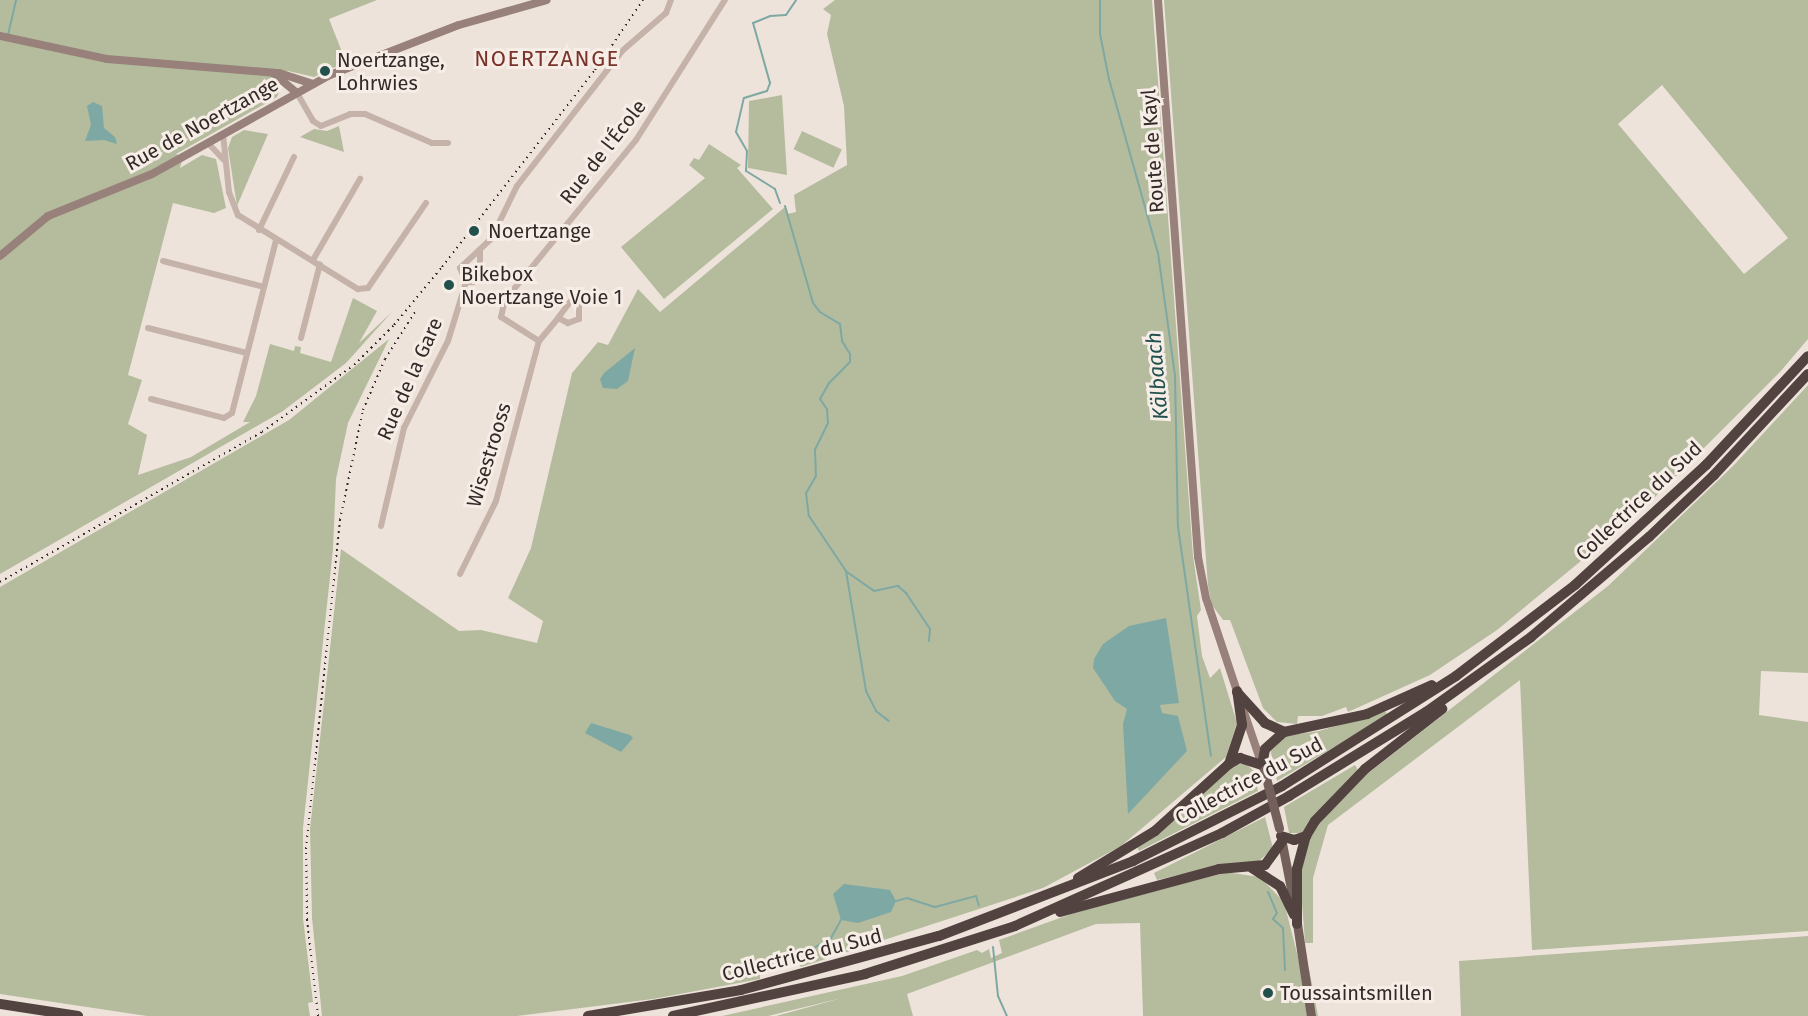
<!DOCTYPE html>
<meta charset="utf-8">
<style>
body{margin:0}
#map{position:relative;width:1808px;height:1016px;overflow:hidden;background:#eee3db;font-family:"Fira Sans",sans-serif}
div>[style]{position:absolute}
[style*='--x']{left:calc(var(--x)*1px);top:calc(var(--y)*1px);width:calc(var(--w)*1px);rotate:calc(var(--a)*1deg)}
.green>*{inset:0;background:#b5bc9d;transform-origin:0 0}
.water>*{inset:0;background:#7ea8a4}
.stream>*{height:2px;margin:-1px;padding:0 1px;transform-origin:1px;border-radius:1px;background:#7ea8a4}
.minor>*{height:6px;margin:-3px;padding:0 3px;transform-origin:3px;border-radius:3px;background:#c5b2a9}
.secondary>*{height:8px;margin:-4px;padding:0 4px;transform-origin:4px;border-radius:4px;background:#98817a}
.primary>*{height:9px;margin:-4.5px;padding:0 4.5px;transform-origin:4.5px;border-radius:4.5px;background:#73605b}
.motorway>*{height:10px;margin:-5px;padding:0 5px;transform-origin:5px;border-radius:5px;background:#534340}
.rail>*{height:2px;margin-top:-1px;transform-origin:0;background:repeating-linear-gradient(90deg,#332a28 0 1.5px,transparent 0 6px)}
.primary-bridge>*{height:9px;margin:-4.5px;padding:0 4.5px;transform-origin:4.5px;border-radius:4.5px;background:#73605b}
.dots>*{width:16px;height:16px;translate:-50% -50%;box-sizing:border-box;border:3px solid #f7ede7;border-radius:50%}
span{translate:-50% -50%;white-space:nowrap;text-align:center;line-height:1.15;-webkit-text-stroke:6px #f7ede7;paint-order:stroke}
.poi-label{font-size:20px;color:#332a28}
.left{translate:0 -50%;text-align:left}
.street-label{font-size:20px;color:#332a28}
.water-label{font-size:21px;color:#22504d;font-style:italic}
.quarter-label{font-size:22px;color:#79332a;letter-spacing:1.5px}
</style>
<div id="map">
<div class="green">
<div style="clip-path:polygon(0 0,377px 0,329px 19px,346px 62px,314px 77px,288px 71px,273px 73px,281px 88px,277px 97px,176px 154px,183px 157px,180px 168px,202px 155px,216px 159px,226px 208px,214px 213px,173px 203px,128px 375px,142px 380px,128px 424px,147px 435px,138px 475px,191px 457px,250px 422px,243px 422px,256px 396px,270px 344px,294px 351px,295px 346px,301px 347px,300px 353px,331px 362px,353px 298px,377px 311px,359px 343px,392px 312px,346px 363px,283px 411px,0 574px)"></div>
<div style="clip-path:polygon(835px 0,1152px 0,1193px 556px,1201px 610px,1197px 616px,1202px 656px,1210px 678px,1220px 668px,1237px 723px,1226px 757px,1121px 846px,1043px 888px,801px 967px,796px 959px,760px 969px,760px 979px,653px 999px,517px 1016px,322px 1016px,312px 918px,310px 829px,341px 549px,459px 631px,481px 630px,537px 643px,543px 621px,508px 598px,531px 548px,572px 373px,598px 342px,608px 345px,638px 289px,660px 312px,785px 207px,787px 214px,796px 212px,794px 195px,847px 165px,844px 106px,827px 34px,831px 15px,823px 9px)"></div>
<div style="clip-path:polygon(evenodd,1164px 0,1808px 0,1808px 339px,1780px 372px,1638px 514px,1497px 630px,1430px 675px,1348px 712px,1346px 707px,1322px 716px,1298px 716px,1297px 724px,1277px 722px,1263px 708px,1230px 620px,1223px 620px,1212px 605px,1208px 586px,1164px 0,1662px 85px,1788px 238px,1744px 274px,1618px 124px,1662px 85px)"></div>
<div style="clip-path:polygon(782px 95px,787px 175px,748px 168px,749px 101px)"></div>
<div style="clip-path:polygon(339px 126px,344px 152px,300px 137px,314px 129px,327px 131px)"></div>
<div style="clip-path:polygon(244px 130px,268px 134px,237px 206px,228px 148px,232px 137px)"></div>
<div style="left:802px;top:131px;width:44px;height:20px;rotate:25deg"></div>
<div style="clip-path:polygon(709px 144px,741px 165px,737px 168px,773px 209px,664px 299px,621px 247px,705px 178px,689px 165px,694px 158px,699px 160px)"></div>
<div style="clip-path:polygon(389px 339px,348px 423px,336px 479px,333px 549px,303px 828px,303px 918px,313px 1002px,308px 1003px,310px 1016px,147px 1016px,0 994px,0 587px,289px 420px)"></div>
<div style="clip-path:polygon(1808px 385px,1808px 673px,1761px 671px,1759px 715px,1808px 722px,1808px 931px,1532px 950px,1520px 680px,1328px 825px,1313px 878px,1313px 943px,1305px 943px,1300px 875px,1308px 843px,1315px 829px,1357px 782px,1608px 586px,1733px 466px)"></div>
<div style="clip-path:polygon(1385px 711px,1388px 715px,1277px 781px,1270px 748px,1285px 736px,1319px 731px)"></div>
<div style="clip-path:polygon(1245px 763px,1254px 771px,1258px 791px,1139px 851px,1137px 847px,1175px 819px,1232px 766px)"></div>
<div style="clip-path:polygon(1355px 765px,1358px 770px,1302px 833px,1289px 833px,1284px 807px)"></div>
<div style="clip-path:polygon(1265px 817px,1273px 848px,1258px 862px,1208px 868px,1157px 880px,1154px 873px)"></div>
<div style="clip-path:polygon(1225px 872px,1260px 877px,1284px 902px,1301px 969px,1309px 969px,1318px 1016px,1143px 1016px,1140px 923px,1096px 924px,907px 994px,913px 1016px,776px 1016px,842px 998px,768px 1016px,722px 1016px,902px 976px,977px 950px,982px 953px,989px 949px,991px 958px,1002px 953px,999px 940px,1071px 914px)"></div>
<div style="clip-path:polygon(1808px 936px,1808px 1016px,1461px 1016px,1459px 961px)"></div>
</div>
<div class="water">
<div style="clip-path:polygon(93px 102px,102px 106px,104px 128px,115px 137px,117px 144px,104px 140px,85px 141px,91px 125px,87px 106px)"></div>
<div style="clip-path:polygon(635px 348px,628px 381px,617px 389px,603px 388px,600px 379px,604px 373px)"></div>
<div style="clip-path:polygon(1166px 618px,1179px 703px,1160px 705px,1162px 713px,1178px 716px,1187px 751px,1128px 814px,1123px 724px,1127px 709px,1115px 701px,1093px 668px,1094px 659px,1103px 644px,1129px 626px)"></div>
<div style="clip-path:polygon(591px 723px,630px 735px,633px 738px,621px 752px,585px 733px)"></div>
<div style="clip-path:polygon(844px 884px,890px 890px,896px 901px,891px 912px,858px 923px,841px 920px,833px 894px)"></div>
</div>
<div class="stream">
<div style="--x:1100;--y:0;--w:34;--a:90"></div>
<div style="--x:1100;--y:34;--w:46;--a:78.7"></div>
<div style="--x:1109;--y:79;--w:181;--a:74.3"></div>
<div style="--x:1158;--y:253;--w:123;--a:82.1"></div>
<div style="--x:1175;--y:375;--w:152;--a:88.9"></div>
<div style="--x:1178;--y:527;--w:231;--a:81.8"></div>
<div style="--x:8;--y:35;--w:36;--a:-77"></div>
<div style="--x:780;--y:203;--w:15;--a:-110"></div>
<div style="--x:775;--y:189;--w:34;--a:-148"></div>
<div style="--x:746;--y:171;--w:20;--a:-87"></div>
<div style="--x:747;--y:151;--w:22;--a:-120"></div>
<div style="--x:736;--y:132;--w:35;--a:-77"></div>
<div style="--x:744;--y:98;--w:24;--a:-17"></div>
<div style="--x:767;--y:91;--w:9;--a:-69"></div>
<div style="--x:770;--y:83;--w:62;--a:-105.8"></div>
<div style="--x:753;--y:23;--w:18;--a:-22"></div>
<div style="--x:770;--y:16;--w:16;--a:-4"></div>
<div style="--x:786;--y:15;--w:18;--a:-56"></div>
<div style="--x:785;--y:206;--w:101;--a:73.9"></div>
<div style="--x:813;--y:303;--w:11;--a:52"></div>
<div style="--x:820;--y:312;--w:23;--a:31"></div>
<div style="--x:840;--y:324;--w:17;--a:83"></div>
<div style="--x:842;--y:341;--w:15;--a:58"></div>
<div style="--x:850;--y:354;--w:8;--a:90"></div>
<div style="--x:850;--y:362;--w:30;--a:135"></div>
<div style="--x:829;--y:383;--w:18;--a:119"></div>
<div style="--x:820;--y:399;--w:12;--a:55"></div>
<div style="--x:827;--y:409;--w:14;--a:86"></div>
<div style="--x:828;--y:423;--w:30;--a:116"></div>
<div style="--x:815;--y:450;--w:26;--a:88"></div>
<div style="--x:816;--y:476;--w:20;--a:120"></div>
<div style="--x:806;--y:493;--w:23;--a:83"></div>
<div style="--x:809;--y:516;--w:66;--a:56.1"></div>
<div style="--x:846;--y:571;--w:122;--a:80.5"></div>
<div style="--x:866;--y:691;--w:22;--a:63"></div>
<div style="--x:876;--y:711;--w:16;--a:38"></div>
<div style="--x:847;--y:572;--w:33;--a:35"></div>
<div style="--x:874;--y:591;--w:25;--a:-12"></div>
<div style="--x:898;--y:586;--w:11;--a:41"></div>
<div style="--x:906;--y:593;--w:43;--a:56.3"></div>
<div style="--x:930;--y:629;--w:12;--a:95"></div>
<div style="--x:1268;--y:892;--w:23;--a:67"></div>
<div style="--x:1277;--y:913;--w:7;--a:124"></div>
<div style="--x:1273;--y:919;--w:13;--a:42"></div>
<div style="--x:1283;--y:928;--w:42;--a:87.3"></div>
<div style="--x:896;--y:901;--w:11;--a:-15"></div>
<div style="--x:907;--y:898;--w:29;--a:18"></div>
<div style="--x:935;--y:907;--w:42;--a:-15"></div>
<div style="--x:976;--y:896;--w:10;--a:73"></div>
<div style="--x:993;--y:947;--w:49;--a:84.2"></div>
<div style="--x:998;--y:996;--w:22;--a:66"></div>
<div style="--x:809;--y:951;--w:26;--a:-31"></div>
<div style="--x:831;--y:938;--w:21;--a:-61"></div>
</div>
<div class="minor">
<div style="--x:297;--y:93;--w:32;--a:60"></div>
<div style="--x:313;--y:121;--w:9;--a:32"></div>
<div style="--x:321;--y:126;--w:31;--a:-22"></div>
<div style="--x:350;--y:114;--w:15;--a:0"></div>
<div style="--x:365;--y:114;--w:73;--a:23.4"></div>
<div style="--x:432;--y:143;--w:16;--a:0"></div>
<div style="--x:223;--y:134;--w:58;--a:84.1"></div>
<div style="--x:229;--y:192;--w:25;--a:69"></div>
<div style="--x:238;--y:215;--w:141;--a:31.7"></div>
<div style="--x:358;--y:289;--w:10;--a:-6"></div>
<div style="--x:368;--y:288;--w:103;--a:-55.7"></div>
<div style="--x:208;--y:143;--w:23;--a:47"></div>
<div style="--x:259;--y:230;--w:81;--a:-64.4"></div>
<div style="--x:480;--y:251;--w:25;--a:90"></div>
<div style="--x:480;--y:276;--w:9;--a:139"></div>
<div style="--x:473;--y:282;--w:7;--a:180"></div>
<div style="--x:466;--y:282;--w:15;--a:-113"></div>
<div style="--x:460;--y:268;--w:42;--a:-43.1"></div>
<div style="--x:491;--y:239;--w:59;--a:-63.9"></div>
<div style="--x:517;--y:186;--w:171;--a:-52.1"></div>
<div style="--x:622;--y:51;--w:58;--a:-40.8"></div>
<div style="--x:666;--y:13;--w:14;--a:-69"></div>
<div style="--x:313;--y:260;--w:94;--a:-59.9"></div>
<div style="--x:163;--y:261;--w:104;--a:14.4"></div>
<div style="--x:148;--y:328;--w:102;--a:14.2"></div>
<div style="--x:301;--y:338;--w:76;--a:-75.6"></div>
<div style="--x:539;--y:341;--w:45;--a:-147.7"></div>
<div style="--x:501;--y:317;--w:17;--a:-77"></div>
<div style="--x:505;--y:300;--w:207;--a:-50.7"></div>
<div style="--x:636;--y:140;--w:166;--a:-57.6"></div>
<div style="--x:151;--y:399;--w:75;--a:14.6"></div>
<div style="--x:224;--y:418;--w:9;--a:-32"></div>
<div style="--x:232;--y:413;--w:179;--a:-75.7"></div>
<div style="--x:381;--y:526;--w:101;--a:-76.8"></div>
<div style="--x:404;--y:428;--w:97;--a:-63.2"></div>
<div style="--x:448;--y:341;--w:62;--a:-73"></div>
<div style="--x:460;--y:574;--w:81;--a:-63.7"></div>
<div style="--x:496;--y:501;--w:166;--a:-75"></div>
<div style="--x:539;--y:341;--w:30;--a:-50"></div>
<div style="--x:558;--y:318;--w:26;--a:-53"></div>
<div style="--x:574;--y:297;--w:6;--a:39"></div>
<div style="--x:579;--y:301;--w:18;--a:90"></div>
<div style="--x:579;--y:319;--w:12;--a:160"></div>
<div style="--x:568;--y:323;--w:11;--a:-153"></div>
</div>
<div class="secondary">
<div style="--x:1158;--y:0;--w:558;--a:85.89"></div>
<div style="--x:1198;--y:557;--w:42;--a:79"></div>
<div style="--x:1206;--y:598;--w:104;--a:71.6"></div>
<div style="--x:0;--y:36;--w:109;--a:12.1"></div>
<div style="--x:107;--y:59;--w:173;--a:4.7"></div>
<div style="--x:279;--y:73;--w:36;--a:18"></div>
<div style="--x:273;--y:73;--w:31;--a:40"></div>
<div style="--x:0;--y:256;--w:62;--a:-39.8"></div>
<div style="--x:48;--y:216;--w:112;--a:-22"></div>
<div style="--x:152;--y:174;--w:204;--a:-29.1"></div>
<div style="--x:330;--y:75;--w:138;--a:-21.2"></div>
<div style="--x:459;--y:25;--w:91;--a:-15.9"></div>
<div style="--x:1243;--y:709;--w:59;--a:71.3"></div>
</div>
<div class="primary">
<div style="--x:1281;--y:838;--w:67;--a:78.9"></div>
<div style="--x:1296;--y:917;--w:100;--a:81.4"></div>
</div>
<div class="motorway">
<div style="--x:1237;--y:692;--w:42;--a:47.9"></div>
<div style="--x:1265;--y:723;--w:21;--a:25"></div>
<div style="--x:1229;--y:764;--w:41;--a:-71.6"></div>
<div style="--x:1242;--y:725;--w:34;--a:-98"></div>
<div style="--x:1281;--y:836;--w:14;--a:17"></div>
<div style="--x:1294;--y:840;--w:13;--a:-18"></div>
<div style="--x:1252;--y:868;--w:33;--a:33"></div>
<div style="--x:1280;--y:886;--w:32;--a:64"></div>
<div style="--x:1078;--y:878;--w:90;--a:-31.4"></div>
<div style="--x:1155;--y:831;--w:100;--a:-42.2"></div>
<div style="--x:1229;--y:764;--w:13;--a:-29"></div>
<div style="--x:1240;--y:758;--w:23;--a:18"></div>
<div style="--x:1262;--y:765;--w:16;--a:-79"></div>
<div style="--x:1265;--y:749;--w:25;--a:-42"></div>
<div style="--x:1284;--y:732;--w:85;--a:-12.2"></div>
<div style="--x:1367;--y:714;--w:71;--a:-24"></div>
<div style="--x:1060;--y:912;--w:165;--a:-15.1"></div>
<div style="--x:1219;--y:869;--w:46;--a:-5"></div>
<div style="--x:1265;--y:865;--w:29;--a:-54"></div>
<div style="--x:1297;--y:924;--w:55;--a:-90"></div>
<div style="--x:1297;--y:869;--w:34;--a:-75"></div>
<div style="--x:1306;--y:836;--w:17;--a:-59"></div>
<div style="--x:1315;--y:821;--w:72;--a:-46.1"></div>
<div style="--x:1365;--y:769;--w:98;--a:-37.9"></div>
<div style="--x:0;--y:1004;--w:79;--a:8.7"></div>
<div style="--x:588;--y:1016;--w:155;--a:-9.6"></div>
<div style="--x:741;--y:990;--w:205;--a:-15.3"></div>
<div style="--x:939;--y:936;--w:208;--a:-21.1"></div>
<div style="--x:1133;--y:861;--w:167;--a:-26.7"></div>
<div style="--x:1282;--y:786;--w:206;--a:-32.3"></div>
<div style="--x:1456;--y:676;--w:150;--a:-37.4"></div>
<div style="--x:1575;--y:585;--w:178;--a:-42.5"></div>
<div style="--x:1706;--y:465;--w:149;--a:-46.9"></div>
<div style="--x:673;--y:1016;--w:197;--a:-12.3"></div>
<div style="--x:865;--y:974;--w:157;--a:-17.7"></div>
<div style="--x:1015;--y:926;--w:227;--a:-24.2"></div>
<div style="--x:1222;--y:833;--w:77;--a:-28.9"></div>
<div style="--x:1289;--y:796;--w:161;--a:-31.5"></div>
<div style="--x:1426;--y:712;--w:129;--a:-35.5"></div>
<div style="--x:1531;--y:637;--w:155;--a:-40.3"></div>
<div style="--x:1649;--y:537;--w:90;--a:-43.6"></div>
<div style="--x:1714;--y:475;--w:138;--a:-47.1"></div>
</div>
<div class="rail">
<div style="--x:0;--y:582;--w:302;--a:-29.8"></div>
<div style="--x:262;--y:432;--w:114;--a:-36.1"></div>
<div style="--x:354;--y:365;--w:57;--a:-45"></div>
<div style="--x:394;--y:325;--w:75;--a:-50.4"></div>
<div style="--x:442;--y:267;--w:249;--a:-52.2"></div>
<div style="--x:595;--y:70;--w:85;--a:-55.6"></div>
<div style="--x:318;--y:1016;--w:97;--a:-96.5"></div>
<div style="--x:307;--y:920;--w:71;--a:-90.8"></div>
<div style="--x:306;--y:849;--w:331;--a:-84.1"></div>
<div style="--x:340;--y:520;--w:112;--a:-78.2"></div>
<div style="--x:363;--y:410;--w:56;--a:-66.7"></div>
<div style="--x:385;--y:359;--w:59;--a:-57.4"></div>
</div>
<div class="primary-bridge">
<div style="--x:1264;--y:770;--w:60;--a:75.5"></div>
</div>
<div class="dots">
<div style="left:325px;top:71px;background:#22504d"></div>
<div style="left:474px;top:231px;background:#22504d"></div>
<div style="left:449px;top:285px;background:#22504d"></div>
<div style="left:1268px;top:993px;background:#22504d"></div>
</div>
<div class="poi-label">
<span class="left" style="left:337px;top:72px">Noertzange,<br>Lohrwies</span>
<span class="left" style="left:488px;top:231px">Noertzange</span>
<span class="left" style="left:461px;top:286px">Bikebox<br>Noertzange Voie 1</span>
<span class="left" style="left:1280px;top:993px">Toussaintsmillen</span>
</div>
<div class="street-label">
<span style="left:202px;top:124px;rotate:-29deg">Rue de Noertzange</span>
<span style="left:1153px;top:151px;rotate:-94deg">Route de Kayl</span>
<span style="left:603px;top:152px;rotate:-52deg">Rue de l'École</span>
<span style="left:410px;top:379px;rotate:-66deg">Rue de la Gare</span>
<span style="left:489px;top:455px;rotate:-73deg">Wisestrooss</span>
<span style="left:1639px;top:501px;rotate:-43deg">Collectrice du Sud</span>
<span style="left:1249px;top:781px;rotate:-28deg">Collectrice du Sud</span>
<span style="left:802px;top:955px;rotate:-14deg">Collectrice du Sud</span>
</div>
<div class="water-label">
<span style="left:1157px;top:376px;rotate:-95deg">Kälbaach</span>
</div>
<div class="quarter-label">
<span style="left:547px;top:59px">NOERTZANGE</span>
</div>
</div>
